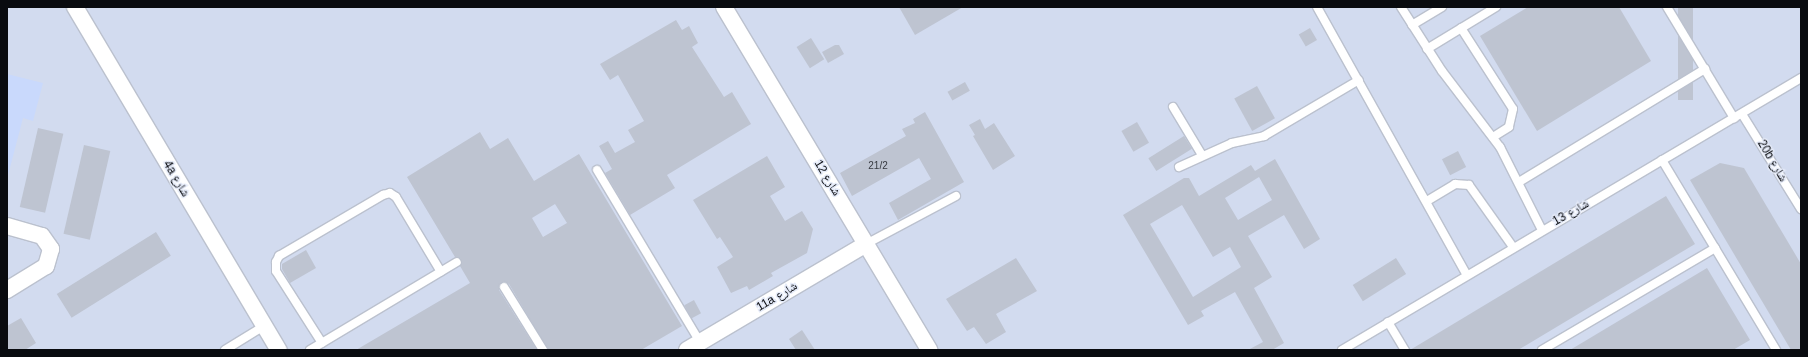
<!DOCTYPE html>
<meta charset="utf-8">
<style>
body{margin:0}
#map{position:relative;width:1808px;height:357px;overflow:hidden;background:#e4eaf8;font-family:Helvetica,"Noto Naskh Arabic",sans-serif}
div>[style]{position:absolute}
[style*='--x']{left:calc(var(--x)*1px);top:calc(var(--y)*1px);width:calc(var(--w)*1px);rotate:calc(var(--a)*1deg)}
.built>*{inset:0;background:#d2dbef;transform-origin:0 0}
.green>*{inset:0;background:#c9d9fc}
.building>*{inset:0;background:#bec4d1;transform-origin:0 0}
.roads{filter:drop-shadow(1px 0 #bbc1ce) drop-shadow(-1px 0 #bbc1ce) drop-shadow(0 1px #bbc1ce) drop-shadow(0 -1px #bbc1ce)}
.lane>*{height:8px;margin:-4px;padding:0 4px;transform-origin:4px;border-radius:4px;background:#fff}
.street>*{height:16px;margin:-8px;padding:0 8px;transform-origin:8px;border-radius:8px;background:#fff}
span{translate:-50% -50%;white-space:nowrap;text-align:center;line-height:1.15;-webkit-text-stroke:3px #e4eaf8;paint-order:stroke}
.number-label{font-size:10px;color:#363940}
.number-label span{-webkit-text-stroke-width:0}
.street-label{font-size:12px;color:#090b0f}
.frame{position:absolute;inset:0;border:8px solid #090b0f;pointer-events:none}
</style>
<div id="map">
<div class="built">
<div style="left:7px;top:7px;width:1794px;height:343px"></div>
</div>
<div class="green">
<div style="clip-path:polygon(7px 74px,43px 83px,33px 121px,23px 118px,7px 179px)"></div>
</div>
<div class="building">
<div style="clip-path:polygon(899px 7px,963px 7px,915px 35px)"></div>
<div style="clip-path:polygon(1528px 7px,1619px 7px,1651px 61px,1537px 131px,1480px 36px)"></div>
<div style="left:1678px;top:7px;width:15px;height:93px"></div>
<div style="clip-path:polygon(676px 20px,682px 30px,689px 26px,698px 43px,692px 47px,724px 97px,732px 92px,751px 124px,667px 175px,675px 188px,630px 215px,605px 173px,612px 169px,599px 146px,608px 141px,615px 153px,635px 142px,628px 130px,644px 121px,618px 75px,610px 80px,600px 64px)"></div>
<div style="left:1310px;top:28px;width:14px;height:13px;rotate:60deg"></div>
<div style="left:811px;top:38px;width:25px;height:17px;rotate:58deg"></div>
<div style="clip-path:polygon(835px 45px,839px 45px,844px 54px,828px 63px,822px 52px)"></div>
<div style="left:965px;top:82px;width:10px;height:20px;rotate:61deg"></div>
<div style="left:1257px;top:86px;width:37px;height:26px;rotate:61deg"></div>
<div style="clip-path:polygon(925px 112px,964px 182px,898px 220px,889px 203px,931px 179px,919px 158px,852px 196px,840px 173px,906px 136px,902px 129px,915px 123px,913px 119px)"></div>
<div style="clip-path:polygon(980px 119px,985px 129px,994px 123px,1015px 156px,993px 170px,973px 136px,975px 135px,969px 125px)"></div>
<div style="left:1137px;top:122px;width:24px;height:18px;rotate:60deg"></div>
<div style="left:38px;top:128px;width:26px;height:81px;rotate:13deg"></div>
<div style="clip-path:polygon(evenodd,480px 132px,490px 149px,508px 138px,534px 181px,579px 154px,682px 326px,641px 350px,548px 350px,509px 284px,503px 282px,499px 285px,499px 290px,537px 350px,356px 350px,470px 283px,460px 266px,461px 259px,455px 257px,407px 177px,480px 132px,555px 204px,567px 223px,543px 237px,532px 218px,555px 204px)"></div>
<div style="left:1184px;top:136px;width:15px;height:42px;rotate:58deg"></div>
<div style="left:84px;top:145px;width:27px;height:91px;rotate:13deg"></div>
<div style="left:1458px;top:151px;width:18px;height:18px;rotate:63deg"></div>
<div style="clip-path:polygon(767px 156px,785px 187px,770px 196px,785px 221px,802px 211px,813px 229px,807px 253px,771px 273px,773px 276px,749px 290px,747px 286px,731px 293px,717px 267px,733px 257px,720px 237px,717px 239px,693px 200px)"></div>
<div style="clip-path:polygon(evenodd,1275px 159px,1320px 239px,1304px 249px,1284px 215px,1248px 236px,1272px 277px,1254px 288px,1284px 343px,1272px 350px,1248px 350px,1263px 342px,1235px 292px,1201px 311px,1204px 316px,1188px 325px,1123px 215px,1184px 178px,1189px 178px,1199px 196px,1251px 165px,1255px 171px,1275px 159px,1259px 177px,1272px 200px,1238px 220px,1225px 198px,1259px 177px,1275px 159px,1182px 205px,1213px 257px,1230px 247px,1241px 267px,1193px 297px,1150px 224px,1182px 205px)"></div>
<div style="clip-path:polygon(1720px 163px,1744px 168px,1801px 264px,1801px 350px,1791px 350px,1690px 180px)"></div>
<div style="clip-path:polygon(1666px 196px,1695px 244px,1518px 350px,1410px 350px)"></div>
<div style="left:156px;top:232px;width:28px;height:117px;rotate:58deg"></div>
<div style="clip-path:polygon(306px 250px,316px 268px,290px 283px,282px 269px,282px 264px)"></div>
<div style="clip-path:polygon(1016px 258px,1037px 291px,996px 314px,1006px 332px,986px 344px,974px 327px,967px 331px,946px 299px)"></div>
<div style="left:1396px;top:258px;width:19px;height:51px;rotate:58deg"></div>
<div style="clip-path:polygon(1707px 268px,1750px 340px,1733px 350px,1570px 350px)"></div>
<div style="left:694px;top:300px;width:15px;height:11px;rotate:62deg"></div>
<div style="clip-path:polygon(21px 318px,36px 343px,25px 350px,7px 350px,7px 326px)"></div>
<div style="clip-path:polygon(802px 330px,815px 350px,796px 350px,789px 339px)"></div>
</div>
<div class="roads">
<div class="lane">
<div style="--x:1317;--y:7;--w:307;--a:60.8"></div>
<div style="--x:1401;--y:7;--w:76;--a:57.4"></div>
<div style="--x:1442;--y:71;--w:96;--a:52.7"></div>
<div style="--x:1500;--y:147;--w:93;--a:63.2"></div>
<div style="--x:1667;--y:7;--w:130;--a:58.9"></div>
<div style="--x:1412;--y:25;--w:35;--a:-31"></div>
<div style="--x:1461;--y:28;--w:96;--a:57.3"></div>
<div style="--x:1513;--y:109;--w:18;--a:103"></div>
<div style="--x:1509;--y:127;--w:19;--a:148"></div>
<div style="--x:1427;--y:49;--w:81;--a:-31.3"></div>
<div style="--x:1173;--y:107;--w:56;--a:58.9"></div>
<div style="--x:1742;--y:114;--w:112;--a:58.2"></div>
<div style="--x:1662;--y:160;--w:222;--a:59"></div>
<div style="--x:1179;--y:167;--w:58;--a:-24.4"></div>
<div style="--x:1232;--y:143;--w:33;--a:-12"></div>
<div style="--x:1264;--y:136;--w:110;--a:-30.5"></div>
<div style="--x:597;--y:170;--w:200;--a:59.1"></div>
<div style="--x:1519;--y:182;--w:218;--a:-31.3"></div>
<div style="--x:1427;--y:201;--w:33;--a:-31"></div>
<div style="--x:1455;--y:184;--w:14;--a:4"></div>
<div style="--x:1469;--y:185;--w:76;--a:54.6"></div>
<div style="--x:866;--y:244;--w:102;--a:-28.1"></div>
<div style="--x:504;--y:287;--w:74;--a:58.2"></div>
<div style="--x:1388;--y:322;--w:33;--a:59"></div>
<div style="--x:322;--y:343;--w:85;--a:-122.6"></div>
<div style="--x:276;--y:271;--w:9;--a:-90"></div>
<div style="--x:276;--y:262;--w:7;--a:-63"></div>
<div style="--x:279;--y:256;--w:121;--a:-30.4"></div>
<div style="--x:383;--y:195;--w:7;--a:-16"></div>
<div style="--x:390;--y:193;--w:7;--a:34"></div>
<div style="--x:396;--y:197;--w:87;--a:59"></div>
<div style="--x:225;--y:350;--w:46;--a:-31.6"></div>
<div style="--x:310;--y:350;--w:171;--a:-30.9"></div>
<div style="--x:1342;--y:350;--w:534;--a:-30.65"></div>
<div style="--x:1542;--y:350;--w:201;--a:-30.5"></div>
</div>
<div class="street">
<div style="--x:75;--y:7;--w:399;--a:59.3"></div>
<div style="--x:724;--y:7;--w:400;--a:59.1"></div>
<div style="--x:7;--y:226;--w:36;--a:16"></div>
<div style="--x:42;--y:236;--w:16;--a:55"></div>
<div style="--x:51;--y:249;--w:18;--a:106"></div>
<div style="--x:46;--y:266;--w:46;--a:148.4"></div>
<div style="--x:687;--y:350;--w:208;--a:-30.6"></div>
</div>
</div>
<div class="number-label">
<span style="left:878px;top:166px">21/2</span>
</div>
<div class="street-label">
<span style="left:1772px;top:161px;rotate:59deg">20b شارع</span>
<span style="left:827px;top:178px;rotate:59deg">شارع 12</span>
<span style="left:176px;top:179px;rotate:59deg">4a شارع</span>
<span style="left:1571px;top:213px;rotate:-30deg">شارع 13</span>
<span style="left:777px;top:297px;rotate:-31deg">11a شارع</span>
</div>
<div class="frame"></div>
</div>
